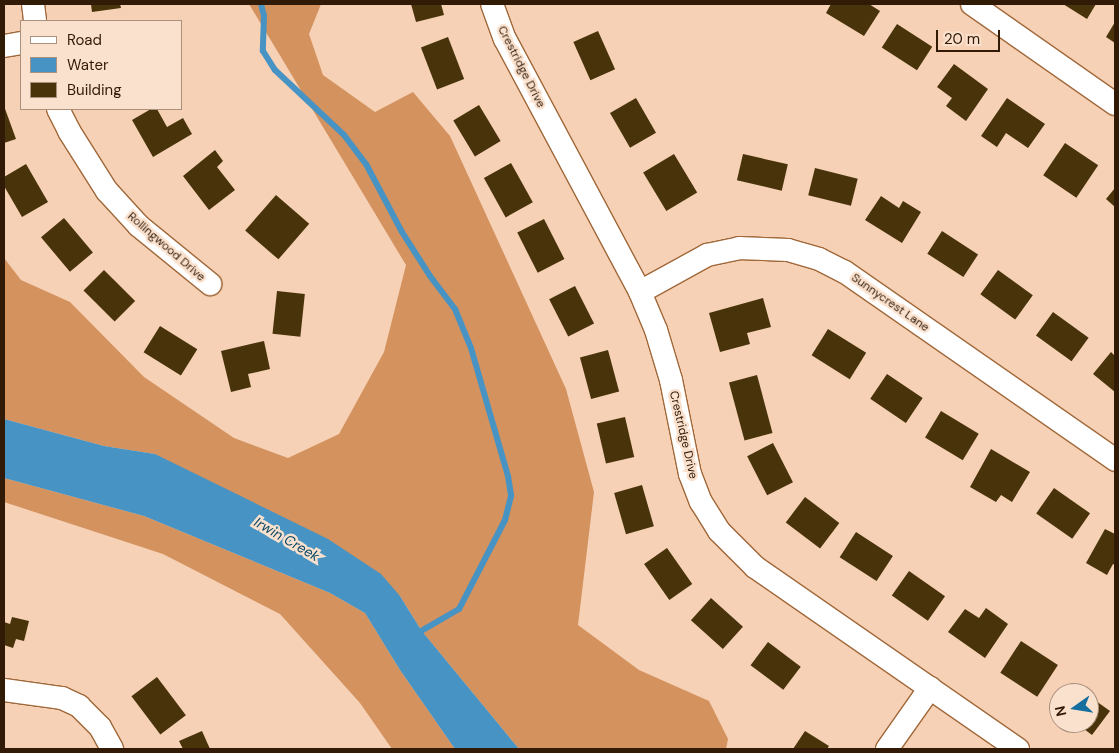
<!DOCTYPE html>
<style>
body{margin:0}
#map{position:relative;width:1119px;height:753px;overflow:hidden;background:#f6d1b5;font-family:"DM Sans",sans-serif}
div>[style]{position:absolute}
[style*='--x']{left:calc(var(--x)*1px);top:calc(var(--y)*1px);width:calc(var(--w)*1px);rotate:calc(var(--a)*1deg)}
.forest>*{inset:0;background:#d3925e}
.water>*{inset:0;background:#4793c3}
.stream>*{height:6px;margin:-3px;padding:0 3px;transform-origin:3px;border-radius:3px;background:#4793c3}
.building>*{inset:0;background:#48330a;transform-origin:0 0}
.roads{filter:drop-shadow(1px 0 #a0683a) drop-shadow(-1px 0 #a0683a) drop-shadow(0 1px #a0683a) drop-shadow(0 -1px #a0683a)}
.minor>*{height:22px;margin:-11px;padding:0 11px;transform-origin:11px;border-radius:11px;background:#fff}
span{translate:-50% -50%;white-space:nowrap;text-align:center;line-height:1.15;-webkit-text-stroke:5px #fae1ce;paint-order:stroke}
.street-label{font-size:12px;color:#311a06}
.water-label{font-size:14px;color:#084767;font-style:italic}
.frame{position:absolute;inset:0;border:5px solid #311a06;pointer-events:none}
.legend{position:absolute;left:20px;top:20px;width:162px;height:90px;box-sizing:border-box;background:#fae1ce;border:1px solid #aa917e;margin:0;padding:6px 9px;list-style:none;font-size:15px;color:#311a06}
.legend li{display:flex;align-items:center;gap:10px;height:25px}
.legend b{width:25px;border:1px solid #aa917e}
.north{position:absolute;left:1049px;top:683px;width:50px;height:50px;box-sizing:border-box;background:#fae1ce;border:1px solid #aa917e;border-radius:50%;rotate:257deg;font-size:14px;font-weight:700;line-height:20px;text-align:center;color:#311a06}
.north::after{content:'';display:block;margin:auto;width:18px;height:22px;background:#156e9e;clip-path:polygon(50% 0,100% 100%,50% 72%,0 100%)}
.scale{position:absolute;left:936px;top:30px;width:64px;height:22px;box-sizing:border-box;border:2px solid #311a06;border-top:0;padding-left:6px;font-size:15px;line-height:18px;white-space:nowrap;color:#311a06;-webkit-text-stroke:4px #fae1ce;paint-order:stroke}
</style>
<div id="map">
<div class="forest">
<div style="clip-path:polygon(249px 4px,321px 4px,309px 34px,323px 75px,375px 112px,413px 92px,450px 136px,566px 389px,594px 492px,578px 625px,639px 670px,709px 701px,728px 739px,726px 749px,519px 749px,421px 630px,400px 596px,155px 454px,104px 446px,4px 419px,4px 258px,21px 280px,70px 302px,144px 377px,234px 438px,288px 458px,339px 434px,384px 352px,406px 265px)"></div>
<div style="clip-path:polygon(4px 478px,144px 516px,330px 593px,365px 613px,400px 670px,455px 749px,392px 749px,360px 703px,280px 614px,163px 554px,4px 502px)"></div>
</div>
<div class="water">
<div style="clip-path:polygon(4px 419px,104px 446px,155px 454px,328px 539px,381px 574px,400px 596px,421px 630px,519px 749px,455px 749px,400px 670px,365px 613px,330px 593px,144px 516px,4px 478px)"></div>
</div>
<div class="stream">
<div style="--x:261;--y:4;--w:12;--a:76"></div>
<div style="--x:264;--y:16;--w:35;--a:92"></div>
<div style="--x:263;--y:51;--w:22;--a:58"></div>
<div style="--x:275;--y:70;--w:95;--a:43.3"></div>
<div style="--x:344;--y:135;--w:36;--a:53"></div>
<div style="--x:366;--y:164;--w:77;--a:62.1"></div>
<div style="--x:402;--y:232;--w:52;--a:57.5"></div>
<div style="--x:430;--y:276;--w:41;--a:52.9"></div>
<div style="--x:455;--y:309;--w:42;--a:67.7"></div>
<div style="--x:471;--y:348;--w:133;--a:73.9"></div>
<div style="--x:508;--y:476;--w:20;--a:81"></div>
<div style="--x:511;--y:496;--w:25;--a:104"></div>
<div style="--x:505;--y:520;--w:100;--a:117.3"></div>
<div style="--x:459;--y:609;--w:50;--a:149.8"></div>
</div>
<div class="building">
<div style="clip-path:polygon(91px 4px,120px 4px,121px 8px,92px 12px)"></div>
<div style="clip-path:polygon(411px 4px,441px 4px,444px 15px,416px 22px)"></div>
<div style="clip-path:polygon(831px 4px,869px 4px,880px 11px,864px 36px,826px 13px)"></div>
<div style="clip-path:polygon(1063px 4px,1096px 4px,1087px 19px)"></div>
<div style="clip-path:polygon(1115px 22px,1115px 43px,1106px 37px)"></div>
<div style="left:897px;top:24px;width:42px;height:28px;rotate:33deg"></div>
<div style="left:598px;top:31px;width:42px;height:27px;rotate:66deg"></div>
<div style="left:448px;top:37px;width:45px;height:29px;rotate:69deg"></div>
<div style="clip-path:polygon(954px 64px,988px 89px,966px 121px,946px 106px,952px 98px,937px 87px)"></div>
<div style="left:636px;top:98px;width:40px;height:30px;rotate:60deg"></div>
<div style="clip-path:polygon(1007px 98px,1045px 124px,1028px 148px,1006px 133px,997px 147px,981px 136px)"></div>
<div style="left:479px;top:105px;width:42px;height:30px;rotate:59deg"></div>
<div style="clip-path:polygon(4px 106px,16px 139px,4px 143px)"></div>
<div style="clip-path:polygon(151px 109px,157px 109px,167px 127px,183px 118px,192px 134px,153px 157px,132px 120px)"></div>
<div style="left:1065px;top:143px;width:40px;height:39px;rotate:34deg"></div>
<div style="clip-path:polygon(215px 150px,223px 161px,217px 167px,235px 190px,209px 210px,183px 176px)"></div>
<div style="left:674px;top:154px;width:45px;height:36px;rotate:59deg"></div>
<div style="left:743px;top:154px;width:46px;height:27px;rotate:13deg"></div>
<div style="left:511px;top:163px;width:45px;height:31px;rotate:61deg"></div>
<div style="clip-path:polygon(26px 164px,48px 202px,22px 217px,4px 186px,4px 177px)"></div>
<div style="left:815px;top:168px;width:44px;height:28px;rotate:14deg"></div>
<div style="clip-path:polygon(1115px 188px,1115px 207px,1106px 199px)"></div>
<div style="left:276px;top:195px;width:44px;height:47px;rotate:41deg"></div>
<div style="clip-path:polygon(881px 196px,899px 208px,903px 201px,921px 212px,902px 243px,865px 220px)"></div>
<div style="left:64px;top:218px;width:45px;height:30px;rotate:50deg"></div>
<div style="left:544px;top:219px;width:45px;height:30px;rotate:63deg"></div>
<div style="left:942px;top:231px;width:43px;height:27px;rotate:33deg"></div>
<div style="left:104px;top:270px;width:44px;height:29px;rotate:45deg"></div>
<div style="left:998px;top:270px;width:43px;height:30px;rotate:36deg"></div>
<div style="left:575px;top:286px;width:42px;height:29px;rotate:63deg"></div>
<div style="left:277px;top:291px;width:28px;height:43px;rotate:6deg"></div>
<div style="clip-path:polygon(763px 298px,771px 327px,747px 333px,750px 344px,720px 352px,709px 313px)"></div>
<div style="left:1053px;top:312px;width:44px;height:29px;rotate:36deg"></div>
<div style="left:160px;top:326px;width:44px;height:31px;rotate:32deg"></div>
<div style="left:828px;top:329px;width:45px;height:31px;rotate:32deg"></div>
<div style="clip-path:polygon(264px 341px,270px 369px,248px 374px,251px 387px,231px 392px,221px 351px)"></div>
<div style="left:608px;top:350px;width:43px;height:29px;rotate:75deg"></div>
<div style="clip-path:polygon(1111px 352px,1115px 356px,1115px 392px,1093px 374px)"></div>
<div style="left:887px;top:374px;width:43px;height:30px;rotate:34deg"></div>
<div style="left:757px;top:375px;width:60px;height:29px;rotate:75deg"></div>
<div style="left:941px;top:411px;width:44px;height:31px;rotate:31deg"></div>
<div style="left:625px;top:417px;width:41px;height:29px;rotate:77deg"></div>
<div style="left:773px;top:443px;width:44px;height:29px;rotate:63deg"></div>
<div style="clip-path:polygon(991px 449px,1030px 472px,1012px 502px,1001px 495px,996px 502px,970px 487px)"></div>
<div style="left:642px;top:485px;width:43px;height:29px;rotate:74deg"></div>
<div style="left:1054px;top:488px;width:44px;height:31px;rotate:35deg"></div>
<div style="left:805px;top:497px;width:43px;height:32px;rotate:37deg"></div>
<div style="clip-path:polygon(1105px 529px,1115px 534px,1115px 565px,1113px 564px,1107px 575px,1086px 563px)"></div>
<div style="left:856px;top:532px;width:44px;height:30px;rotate:33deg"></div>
<div style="left:667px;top:548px;width:44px;height:28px;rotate:55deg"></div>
<div style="left:909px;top:571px;width:44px;height:30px;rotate:35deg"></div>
<div style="left:711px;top:598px;width:43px;height:30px;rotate:42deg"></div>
<div style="clip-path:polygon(986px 608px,1008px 624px,985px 658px,948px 632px,965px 609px,979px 618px)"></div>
<div style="clip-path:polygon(12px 617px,29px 621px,24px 641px,16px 639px,13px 648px,4px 645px,4px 622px,10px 624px)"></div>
<div style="left:1021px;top:641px;width:44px;height:38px;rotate:33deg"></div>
<div style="left:768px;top:642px;width:41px;height:29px;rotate:37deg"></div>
<div style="left:157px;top:677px;width:48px;height:32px;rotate:53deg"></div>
<div style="clip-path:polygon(1072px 683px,1085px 693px,1065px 693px)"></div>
<div style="clip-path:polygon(1089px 696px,1110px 711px,1092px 735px,1076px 723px,1089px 723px)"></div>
<div style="clip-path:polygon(202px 731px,210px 749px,183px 749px,179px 741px)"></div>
<div style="clip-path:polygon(805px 731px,829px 746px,827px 749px,793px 749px)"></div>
</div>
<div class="roads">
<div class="minor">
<div style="--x:33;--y:4;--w:17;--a:83"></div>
<div style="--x:492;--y:4;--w:37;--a:70"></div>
<div style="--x:505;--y:39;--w:287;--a:61.9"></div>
<div style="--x:640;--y:292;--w:41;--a:67.2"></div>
<div style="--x:656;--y:330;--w:52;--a:73.3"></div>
<div style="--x:671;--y:380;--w:96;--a:78.6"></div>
<div style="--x:690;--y:474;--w:30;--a:69"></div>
<div style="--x:701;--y:502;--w:34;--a:58"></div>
<div style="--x:719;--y:531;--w:51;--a:45"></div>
<div style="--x:755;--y:567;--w:320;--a:34.7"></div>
<div style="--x:972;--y:4;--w:174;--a:35"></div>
<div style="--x:4;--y:46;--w:17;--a:-10"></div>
<div style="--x:58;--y:109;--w:25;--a:63"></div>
<div style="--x:69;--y:131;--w:71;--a:57.7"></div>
<div style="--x:107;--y:191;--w:47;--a:47.6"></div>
<div style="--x:139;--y:226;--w:92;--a:39.2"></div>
<div style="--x:640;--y:292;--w:77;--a:-28.9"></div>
<div style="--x:707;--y:255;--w:33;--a:-12"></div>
<div style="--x:739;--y:248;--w:49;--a:2.3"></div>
<div style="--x:788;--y:250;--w:32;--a:16"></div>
<div style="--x:819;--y:259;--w:29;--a:27"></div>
<div style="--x:845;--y:272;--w:329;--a:34.8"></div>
<div style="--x:4;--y:690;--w:59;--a:7.9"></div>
<div style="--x:62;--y:698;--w:19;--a:25"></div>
<div style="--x:79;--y:706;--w:30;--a:45"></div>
<div style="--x:100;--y:727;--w:25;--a:61"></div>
<div style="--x:887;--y:749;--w:75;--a:-54.8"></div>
</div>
</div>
<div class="street-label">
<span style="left:521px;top:67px;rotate:63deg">Crestridge Drive</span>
<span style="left:166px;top:247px;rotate:41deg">Rollingwood Drive</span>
<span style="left:890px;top:303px;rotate:35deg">Sunnycrest Lane</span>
<span style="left:683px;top:435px;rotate:77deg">Crestridge Drive</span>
</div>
<div class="water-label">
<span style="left:287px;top:539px;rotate:30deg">Irwin Creek</span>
</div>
<div class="frame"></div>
<ul class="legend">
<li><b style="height:6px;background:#fff"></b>Road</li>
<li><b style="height:14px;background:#4793c3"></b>Water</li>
<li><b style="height:14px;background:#48330a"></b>Building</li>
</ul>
<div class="north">N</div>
<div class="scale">20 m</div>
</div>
